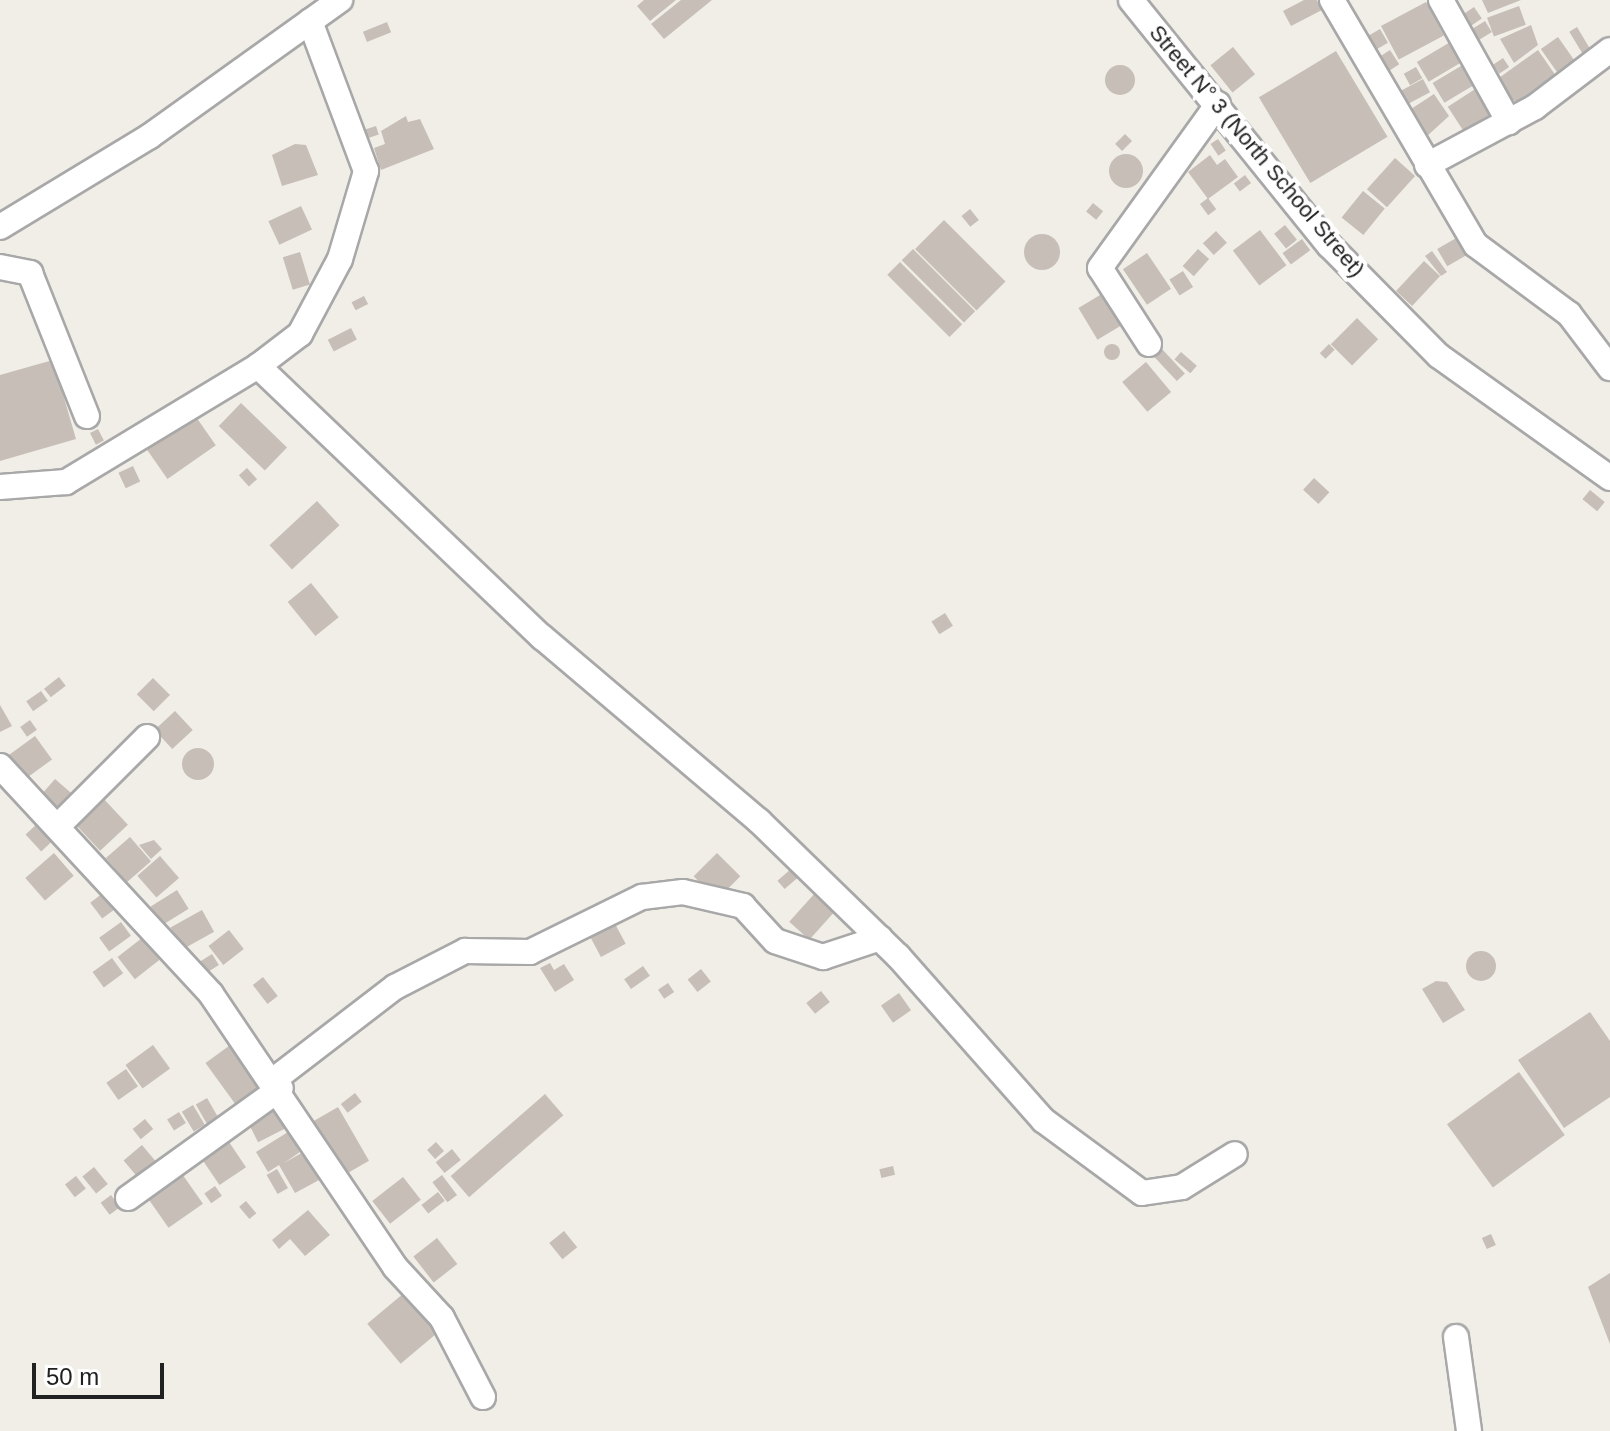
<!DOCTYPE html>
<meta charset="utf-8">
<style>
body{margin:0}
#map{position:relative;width:1610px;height:1431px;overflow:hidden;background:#f1eee8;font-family:Helvetica,sans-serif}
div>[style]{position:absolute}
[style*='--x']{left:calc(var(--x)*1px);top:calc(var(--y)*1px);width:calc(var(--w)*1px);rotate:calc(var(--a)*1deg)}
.building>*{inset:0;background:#c6beb7;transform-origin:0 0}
.round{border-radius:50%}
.roads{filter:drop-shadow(2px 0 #a8a8a8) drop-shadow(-2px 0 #a8a8a8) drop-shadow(0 2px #a8a8a8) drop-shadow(0 -2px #a8a8a8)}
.minor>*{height:24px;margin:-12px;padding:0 12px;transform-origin:12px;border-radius:12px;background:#fff}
span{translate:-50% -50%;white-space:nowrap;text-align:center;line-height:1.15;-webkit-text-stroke:8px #fff;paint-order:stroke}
.street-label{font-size:22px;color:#212121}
.scale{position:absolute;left:32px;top:1363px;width:132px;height:36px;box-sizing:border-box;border:4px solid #212121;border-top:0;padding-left:10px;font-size:24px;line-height:28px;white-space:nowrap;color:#212121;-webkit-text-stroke:6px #fff;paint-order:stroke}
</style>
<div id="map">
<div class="building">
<div style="clip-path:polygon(644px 0,676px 0,650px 21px,637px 6px)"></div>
<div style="clip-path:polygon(681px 0,712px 0,664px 39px,651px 24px)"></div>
<div style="clip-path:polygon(1304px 0,1317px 0,1322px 10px,1291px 26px,1283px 11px)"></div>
<div style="clip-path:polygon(1482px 0,1521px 0,1488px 13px)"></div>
<div style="left:1426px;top:2px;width:38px;height:51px;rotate:62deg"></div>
<div style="left:1519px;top:6px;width:20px;height:34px;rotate:70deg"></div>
<div style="left:1474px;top:7px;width:14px;height:21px;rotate:56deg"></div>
<div style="left:1485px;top:21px;width:13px;height:19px;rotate:58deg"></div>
<div style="left:387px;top:22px;width:11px;height:26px;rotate:68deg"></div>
<div style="clip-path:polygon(1531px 25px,1538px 45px,1514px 63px,1500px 39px)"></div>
<div style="left:1577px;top:27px;width:27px;height:9px;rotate:59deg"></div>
<div style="left:1380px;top:29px;width:16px;height:19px;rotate:60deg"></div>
<div style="left:1558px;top:37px;width:29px;height:21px;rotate:55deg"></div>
<div style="left:1452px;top:41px;width:23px;height:41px;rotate:59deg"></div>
<div style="left:1233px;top:47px;width:35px;height:29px;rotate:51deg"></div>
<div style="left:1390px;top:50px;width:17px;height:18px;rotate:57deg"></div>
<div style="clip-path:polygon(1538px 50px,1556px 76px,1519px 102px,1509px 99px,1496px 80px)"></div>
<div style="left:1336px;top:51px;width:100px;height:90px;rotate:59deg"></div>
<div style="left:1503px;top:58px;width:11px;height:12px;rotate:56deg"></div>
<div style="left:1466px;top:63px;width:23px;height:39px;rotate:59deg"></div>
<div class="round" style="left:1105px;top:65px;width:30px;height:30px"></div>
<div style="left:1416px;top:67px;width:13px;height:14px;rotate:61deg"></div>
<div style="left:1423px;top:79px;width:15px;height:31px;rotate:62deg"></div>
<div style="left:1483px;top:84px;width:33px;height:42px;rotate:57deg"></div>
<div style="clip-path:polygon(1434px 94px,1449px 116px,1426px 137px,1408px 111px)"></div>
<div style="clip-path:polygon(406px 116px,408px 122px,420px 119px,434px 149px,381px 170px,374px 148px,385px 144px,381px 131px)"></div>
<div style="left:376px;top:126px;width:9px;height:14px;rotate:72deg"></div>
<div style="left:1125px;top:134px;width:10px;height:14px;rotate:45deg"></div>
<div style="left:1218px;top:139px;width:14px;height:9px;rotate:56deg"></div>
<div style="clip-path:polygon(295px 144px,306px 145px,318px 175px,282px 186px,272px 155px)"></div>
<div class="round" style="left:1109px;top:154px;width:34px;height:34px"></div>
<div style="clip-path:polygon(1210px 155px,1217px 165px,1225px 159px,1238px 177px,1208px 199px,1188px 172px)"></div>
<div style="left:1395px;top:158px;width:27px;height:42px;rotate:42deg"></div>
<div style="left:1245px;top:175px;width:10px;height:14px;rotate:53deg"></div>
<div style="left:1363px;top:191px;width:28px;height:34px;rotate:39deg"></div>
<div style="left:1208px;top:198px;width:14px;height:10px;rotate:54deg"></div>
<div style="left:1093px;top:203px;width:13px;height:11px;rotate:39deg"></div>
<div style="left:301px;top:206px;width:26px;height:36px;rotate:65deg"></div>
<div style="left:970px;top:209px;width:14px;height:11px;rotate:51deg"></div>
<div style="left:944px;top:220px;width:87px;height:41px;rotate:45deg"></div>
<div style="left:1285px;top:225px;width:19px;height:14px;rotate:51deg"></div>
<div style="left:1260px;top:230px;width:44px;height:34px;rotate:53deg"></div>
<div style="left:1216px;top:231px;width:16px;height:18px;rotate:47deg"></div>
<div class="round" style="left:1024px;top:234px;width:36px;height:36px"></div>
<div style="left:1458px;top:237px;width:20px;height:24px;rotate:60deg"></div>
<div style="left:1302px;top:239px;width:14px;height:24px;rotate:54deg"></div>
<div style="left:913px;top:249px;width:88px;height:16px;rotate:45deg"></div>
<div style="left:1198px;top:249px;width:15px;height:23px;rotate:42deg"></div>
<div style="clip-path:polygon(1432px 251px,1447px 272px,1441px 276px,1425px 256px)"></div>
<div style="left:300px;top:252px;width:34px;height:18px;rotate:73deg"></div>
<div style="left:1147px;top:253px;width:43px;height:29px;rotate:56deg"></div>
<div style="left:1424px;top:261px;width:22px;height:41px;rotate:43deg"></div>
<div style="left:900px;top:262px;width:88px;height:18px;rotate:45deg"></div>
<div style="left:1183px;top:271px;width:19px;height:16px;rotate:58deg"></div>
<div style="left:1105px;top:292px;width:37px;height:31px;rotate:59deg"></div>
<div style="left:364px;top:296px;width:9px;height:14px;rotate:63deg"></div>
<div style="left:1357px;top:318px;width:30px;height:37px;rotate:45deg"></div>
<div style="left:351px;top:328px;width:13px;height:26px;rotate:63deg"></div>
<div class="round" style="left:1104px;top:344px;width:16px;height:16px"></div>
<div style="left:1329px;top:344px;width:8px;height:13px;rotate:45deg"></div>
<div style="left:1161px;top:348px;width:35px;height:11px;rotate:47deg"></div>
<div style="left:1181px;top:352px;width:21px;height:10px;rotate:41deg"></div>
<div style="clip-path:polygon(53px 360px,76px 439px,0 461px,0 375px)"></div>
<div style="left:1146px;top:362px;width:39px;height:31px;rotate:50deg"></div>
<div style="left:241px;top:403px;width:64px;height:32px;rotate:44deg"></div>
<div style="left:194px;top:414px;width:38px;height:59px;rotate:55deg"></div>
<div style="left:98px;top:429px;width:13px;height:9px;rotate:63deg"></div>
<div style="left:133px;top:466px;width:17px;height:16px;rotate:65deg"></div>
<div style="left:247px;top:468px;width:15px;height:11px;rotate:48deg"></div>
<div style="left:1314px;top:478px;width:21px;height:16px;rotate:43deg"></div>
<div style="left:1590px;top:490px;width:19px;height:12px;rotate:39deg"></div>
<div style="left:317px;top:501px;width:33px;height:65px;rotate:47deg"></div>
<div style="left:311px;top:583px;width:44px;height:30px;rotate:51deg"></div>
<div style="left:945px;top:613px;width:15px;height:16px;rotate:58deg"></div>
<div style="left:59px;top:677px;width:11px;height:19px;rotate:52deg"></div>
<div style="left:153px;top:678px;width:24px;height:23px;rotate:45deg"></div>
<div style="left:41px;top:691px;width:12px;height:18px;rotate:55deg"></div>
<div style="clip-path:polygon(0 705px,12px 726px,0 732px)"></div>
<div style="left:175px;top:711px;width:26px;height:28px;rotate:47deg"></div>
<div style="left:30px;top:720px;width:12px;height:12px;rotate:55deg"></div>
<div style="left:35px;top:736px;width:29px;height:34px;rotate:54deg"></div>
<div class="round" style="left:182px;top:748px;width:32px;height:32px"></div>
<div style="left:55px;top:779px;width:23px;height:23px;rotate:41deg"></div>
<div style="left:102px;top:797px;width:38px;height:38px;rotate:47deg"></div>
<div style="left:38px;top:823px;width:23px;height:17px;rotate:47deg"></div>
<div style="left:130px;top:837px;width:32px;height:32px;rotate:49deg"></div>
<div style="clip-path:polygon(154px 840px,162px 849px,151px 859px,139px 845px)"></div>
<div style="left:54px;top:853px;width:30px;height:38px;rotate:49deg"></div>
<div style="left:717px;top:853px;width:33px;height:33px;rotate:45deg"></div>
<div style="left:160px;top:856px;width:29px;height:30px;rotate:49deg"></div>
<div style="left:791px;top:869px;width:11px;height:18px;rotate:49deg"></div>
<div style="left:177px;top:890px;width:22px;height:31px;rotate:58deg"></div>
<div style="left:816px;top:892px;width:27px;height:40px;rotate:42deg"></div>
<div style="left:103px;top:893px;width:20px;height:16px;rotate:53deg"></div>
<div style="left:202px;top:910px;width:25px;height:36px;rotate:61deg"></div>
<div style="left:613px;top:920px;width:27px;height:28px;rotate:62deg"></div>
<div style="left:121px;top:922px;width:17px;height:27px;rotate:54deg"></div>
<div style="left:229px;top:930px;width:24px;height:26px;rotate:52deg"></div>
<div style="left:142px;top:938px;width:28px;height:31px;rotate:52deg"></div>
<div class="round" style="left:1466px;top:951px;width:30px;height:30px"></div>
<div style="left:212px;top:954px;width:13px;height:22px;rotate:58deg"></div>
<div style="left:112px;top:958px;width:19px;height:24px;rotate:54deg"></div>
<div style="clip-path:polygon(550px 963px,554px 970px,564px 964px,574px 980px,555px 992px,540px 968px)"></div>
<div style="left:643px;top:966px;width:12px;height:23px;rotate:55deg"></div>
<div style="left:701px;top:969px;width:16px;height:17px;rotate:52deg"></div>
<div style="left:263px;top:977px;width:24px;height:13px;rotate:52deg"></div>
<div style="clip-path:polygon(1436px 981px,1447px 982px,1465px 1010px,1443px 1023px,1422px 989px)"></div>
<div style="left:668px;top:983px;width:11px;height:12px;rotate:56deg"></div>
<div style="left:821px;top:991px;width:14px;height:19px;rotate:51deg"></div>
<div style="left:899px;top:993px;width:21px;height:22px;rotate:55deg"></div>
<div style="clip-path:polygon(1590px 1012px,1610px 1041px,1610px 1097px,1564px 1128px,1518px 1060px)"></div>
<div style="left:233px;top:1043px;width:58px;height:34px;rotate:54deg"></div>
<div style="left:153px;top:1045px;width:29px;height:34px;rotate:54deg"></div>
<div style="left:126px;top:1069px;width:21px;height:24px;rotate:55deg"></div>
<div style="left:1519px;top:1072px;width:78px;height:89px;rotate:54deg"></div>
<div style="left:355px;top:1093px;width:11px;height:18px;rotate:52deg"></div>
<div style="left:545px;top:1094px;width:28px;height:125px;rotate:49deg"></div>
<div style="left:207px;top:1098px;width:32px;height:13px;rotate:60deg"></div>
<div style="left:273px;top:1101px;width:30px;height:32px;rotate:63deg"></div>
<div style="left:193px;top:1105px;width:23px;height:13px;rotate:59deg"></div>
<div style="left:338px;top:1107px;width:62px;height:32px;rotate:60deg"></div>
<div style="left:179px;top:1112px;width:13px;height:14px;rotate:58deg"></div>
<div style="left:145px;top:1119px;width:13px;height:16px;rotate:51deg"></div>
<div style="clip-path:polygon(288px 1132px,300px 1152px,284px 1163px,305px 1151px,321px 1179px,295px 1193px,279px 1165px,268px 1172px,256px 1152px)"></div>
<div style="left:227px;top:1139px;width:34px;height:32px;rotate:56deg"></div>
<div style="left:436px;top:1142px;width:12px;height:12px;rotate:48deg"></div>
<div style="left:142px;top:1145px;width:30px;height:24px;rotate:50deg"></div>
<div style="left:452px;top:1149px;width:14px;height:21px;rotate:51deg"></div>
<div style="left:893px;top:1166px;width:9px;height:14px;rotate:77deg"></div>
<div style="left:94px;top:1167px;width:22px;height:15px;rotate:51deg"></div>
<div style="left:277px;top:1169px;width:22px;height:12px;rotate:60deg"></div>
<div style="left:180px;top:1171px;width:40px;height:42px;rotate:55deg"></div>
<div style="left:442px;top:1175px;width:25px;height:12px;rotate:53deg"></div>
<div style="left:76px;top:1176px;width:16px;height:14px;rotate:52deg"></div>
<div style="left:403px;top:1177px;width:29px;height:39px;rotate:52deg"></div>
<div style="left:215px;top:1186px;width:12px;height:13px;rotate:55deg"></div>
<div style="left:438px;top:1192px;width:11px;height:21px;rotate:52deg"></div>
<div style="left:111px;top:1195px;width:15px;height:13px;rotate:53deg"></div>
<div style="left:246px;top:1201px;width:16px;height:9px;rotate:50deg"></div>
<div style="clip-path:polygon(308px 1210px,330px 1235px,305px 1256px,290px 1239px,279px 1249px,272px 1240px)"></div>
<div style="left:564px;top:1231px;width:21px;height:19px;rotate:51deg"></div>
<div style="left:1491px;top:1234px;width:12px;height:10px;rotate:66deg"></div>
<div style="left:437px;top:1238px;width:33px;height:30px;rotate:52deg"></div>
<div style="clip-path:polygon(1610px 1273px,1610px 1344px,1588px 1287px)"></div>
<div style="left:404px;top:1293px;width:52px;height:48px;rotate:50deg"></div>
</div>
<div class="roads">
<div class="minor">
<div style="--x:1131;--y:0;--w:315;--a:51.1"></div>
<div style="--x:1329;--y:245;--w:156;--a:45.3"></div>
<div style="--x:1439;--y:356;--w:210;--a:35.5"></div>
<div style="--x:1332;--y:0;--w:284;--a:59.6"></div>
<div style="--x:1476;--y:245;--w:116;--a:36.6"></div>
<div style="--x:1569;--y:314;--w:68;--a:52.8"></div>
<div style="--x:1441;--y:0;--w:140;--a:60.9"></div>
<div style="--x:1427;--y:165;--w:123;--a:-28.2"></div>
<div style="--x:1535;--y:107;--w:94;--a:-37.2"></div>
<div style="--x:0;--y:227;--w:175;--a:-31.2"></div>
<div style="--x:150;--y:136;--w:234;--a:-35.6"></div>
<div style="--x:0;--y:267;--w:31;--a:11"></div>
<div style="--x:30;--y:273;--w:154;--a:68.3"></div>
<div style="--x:1149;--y:344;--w:90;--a:-122.8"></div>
<div style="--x:1100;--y:268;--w:202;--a:-54.3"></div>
<div style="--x:258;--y:366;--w:53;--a:-37.3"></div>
<div style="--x:300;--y:334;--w:85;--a:-61.9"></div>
<div style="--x:340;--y:259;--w:92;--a:-73.5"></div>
<div style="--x:366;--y:171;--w:160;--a:-110.5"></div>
<div style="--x:0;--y:487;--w:66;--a:-4.3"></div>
<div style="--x:66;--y:482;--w:224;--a:-31.1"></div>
<div style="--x:258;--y:366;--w:393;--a:43.7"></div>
<div style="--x:542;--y:637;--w:285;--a:40.3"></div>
<div style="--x:759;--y:821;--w:194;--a:44.2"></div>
<div style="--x:898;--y:956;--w:219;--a:48.5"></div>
<div style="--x:1043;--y:1120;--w:123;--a:36.4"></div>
<div style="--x:1142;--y:1193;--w:40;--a:-8.5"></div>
<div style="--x:1182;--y:1187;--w:62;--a:-31.9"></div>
<div style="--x:0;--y:766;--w:311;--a:47.2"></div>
<div style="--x:211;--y:994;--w:329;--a:56"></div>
<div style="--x:395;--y:1267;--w:69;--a:47.3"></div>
<div style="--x:442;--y:1318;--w:89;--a:62.6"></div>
<div style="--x:58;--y:826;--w:126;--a:-45"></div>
<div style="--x:275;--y:1079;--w:151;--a:-37.5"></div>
<div style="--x:395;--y:987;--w:79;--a:-27.2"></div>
<div style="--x:465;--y:951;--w:65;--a:0.9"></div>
<div style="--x:530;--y:952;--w:125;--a:-26.2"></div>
<div style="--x:642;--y:897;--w:41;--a:-7"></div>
<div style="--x:683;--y:892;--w:62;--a:13.1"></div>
<div style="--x:743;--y:906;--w:47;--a:47.6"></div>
<div style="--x:775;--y:941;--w:51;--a:18.4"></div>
<div style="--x:823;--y:957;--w:60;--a:-18.4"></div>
<div style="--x:128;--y:1198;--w:188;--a:-35.7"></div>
<div style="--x:1456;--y:1337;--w:95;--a:82.1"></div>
</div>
</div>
<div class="street-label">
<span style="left:1257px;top:151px;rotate:50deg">Street N° 3 (North School Street)</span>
</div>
<div class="scale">50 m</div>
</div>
